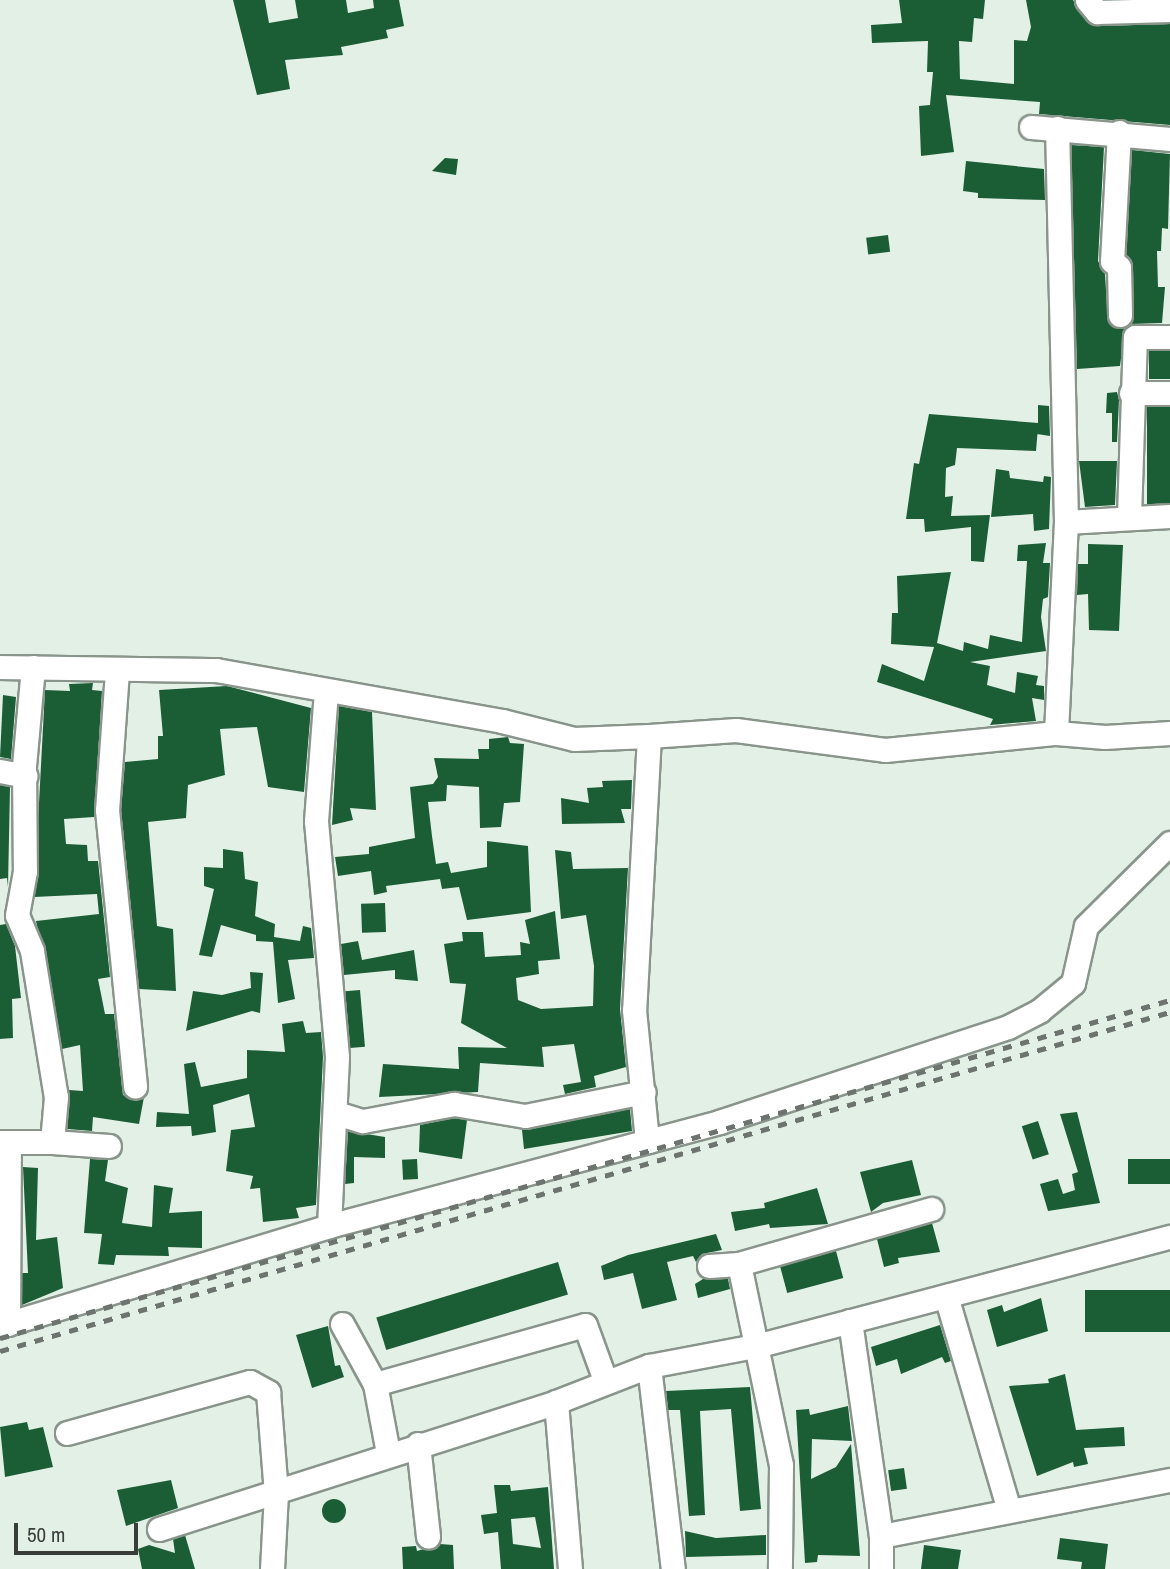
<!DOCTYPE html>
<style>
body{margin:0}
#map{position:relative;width:1170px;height:1569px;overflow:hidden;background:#e3f0e6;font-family:"Archivo Narrow",sans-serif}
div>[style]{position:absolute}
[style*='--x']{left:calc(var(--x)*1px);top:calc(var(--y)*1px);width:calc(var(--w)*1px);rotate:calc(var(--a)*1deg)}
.building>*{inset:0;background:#1b5e36;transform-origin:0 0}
.round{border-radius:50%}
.roads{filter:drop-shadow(2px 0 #89948b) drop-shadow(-2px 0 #89948b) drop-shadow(0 2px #89948b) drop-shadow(0 -2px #89948b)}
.minor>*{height:23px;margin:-11.5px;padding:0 11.5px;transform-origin:11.5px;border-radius:11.5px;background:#fff}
.rail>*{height:5px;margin-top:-2.5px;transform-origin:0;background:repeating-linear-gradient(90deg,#6d736e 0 9px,transparent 0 18px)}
span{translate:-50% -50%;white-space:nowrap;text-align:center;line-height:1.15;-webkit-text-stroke:7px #e3f0e6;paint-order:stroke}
.scale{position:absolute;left:14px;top:1523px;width:124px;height:32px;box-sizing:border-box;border:4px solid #3a3e3b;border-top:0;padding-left:9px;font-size:21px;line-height:24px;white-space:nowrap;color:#3a3e3b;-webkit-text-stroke:5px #e3f0e6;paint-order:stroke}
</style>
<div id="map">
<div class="building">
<div style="clip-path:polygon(233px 0,265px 0,269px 23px,298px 18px,295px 0,346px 0,348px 13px,374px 8px,373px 0,399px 0,404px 26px,386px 30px,388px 38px,341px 47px,343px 55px,285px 60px,290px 89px,257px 95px)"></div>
<div style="clip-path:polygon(899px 0,985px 0,983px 19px,974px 18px,972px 42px,959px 41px,960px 79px,1014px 84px,1014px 40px,1027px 41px,1031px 27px,1026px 0,1073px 0,1086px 21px,1097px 26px,1170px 24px,1170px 125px,1039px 114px,1040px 102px,946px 95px,954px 152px,921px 156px,919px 106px,930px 105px,933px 72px,927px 72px,928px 41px,872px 43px,871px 25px,902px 23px)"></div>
<div style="clip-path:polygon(1071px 145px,1104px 147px,1098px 261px,1105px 274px,1108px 322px,1125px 328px,1120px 366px,1077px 369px)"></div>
<div style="clip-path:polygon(1132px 150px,1170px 154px,1168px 229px,1162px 228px,1161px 251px,1157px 251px,1158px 287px,1165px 287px,1162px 323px,1130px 324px,1133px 267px,1126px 255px)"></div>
<div style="clip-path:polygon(445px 158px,458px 159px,456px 175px,432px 171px)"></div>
<div style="clip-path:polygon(966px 161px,1044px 169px,1045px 200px,978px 198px,978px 193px,963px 191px)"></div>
<div style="left:888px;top:235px;width:17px;height:22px;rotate:83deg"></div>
<div style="left:1149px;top:351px;width:21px;height:28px"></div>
<div style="clip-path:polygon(1117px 392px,1119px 400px,1117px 442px,1112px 442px,1112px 413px,1106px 413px,1107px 393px)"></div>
<div style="clip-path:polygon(1038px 405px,1049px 406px,1050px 436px,1037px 434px,1038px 427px,1036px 451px,957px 448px,955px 465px,946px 468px,945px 497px,953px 496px,951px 516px,990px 515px,984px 562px,971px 561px,971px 527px,925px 532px,924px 519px,906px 519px,914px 463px,919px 464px,929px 414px,1038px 423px)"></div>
<div style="left:1147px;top:407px;width:23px;height:97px"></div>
<div style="clip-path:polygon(1079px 461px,1117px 461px,1115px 505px,1085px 507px)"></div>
<div style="clip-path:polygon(996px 469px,1009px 471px,1010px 478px,1043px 482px,1044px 476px,1051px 477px,1049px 529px,1034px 531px,1033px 514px,991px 517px)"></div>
<div style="clip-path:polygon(1046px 543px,1043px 563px,1050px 563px,1048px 597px,1043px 599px,1041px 617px,1046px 651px,970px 662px,990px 666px,987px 685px,1015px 693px,1017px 672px,1038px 676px,1036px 685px,1044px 686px,1044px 700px,1032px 698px,1036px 721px,990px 725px,993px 719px,877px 682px,882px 664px,924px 681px,934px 647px,891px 644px,892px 613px,898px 613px,897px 576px,951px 572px,937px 643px,963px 651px,964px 642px,988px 649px,990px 635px,1022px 642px,1027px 561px,1017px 561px,1018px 545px)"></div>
<div style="clip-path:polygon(1088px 544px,1123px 545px,1119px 631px,1089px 630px,1088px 594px,1077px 595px,1078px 564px,1088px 564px)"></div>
<div style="clip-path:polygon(93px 683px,92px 690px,102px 691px,94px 817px,64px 819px,66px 844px,87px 845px,88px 861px,98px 861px,110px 977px,98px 979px,105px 1014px,114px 1014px,123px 1095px,136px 1101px,144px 1097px,139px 1124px,93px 1117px,92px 1131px,67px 1129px,69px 1090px,83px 1091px,80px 1045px,62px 1049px,36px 921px,99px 914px,97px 894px,34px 897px,45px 690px,70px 691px,69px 684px)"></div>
<div style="clip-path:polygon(227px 686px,311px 708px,304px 792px,268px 787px,257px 727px,220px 729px,225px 775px,188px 785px,186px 818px,148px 822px,157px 926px,173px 929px,176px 991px,139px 989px,121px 810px,125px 762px,158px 759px,158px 736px,163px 736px,159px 690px)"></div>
<div style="clip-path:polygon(3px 695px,16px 697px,11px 759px,0 757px)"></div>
<div style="clip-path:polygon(339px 706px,372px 712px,376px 810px,350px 808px,353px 820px,332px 825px)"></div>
<div style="clip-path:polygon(508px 737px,510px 743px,524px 744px,520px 802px,504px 803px,501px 827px,480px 828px,479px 787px,447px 785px,446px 801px,428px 802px,432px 836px,436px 864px,448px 862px,451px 873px,487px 867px,487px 841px,528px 846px,531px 912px,467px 920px,459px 887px,442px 889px,440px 879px,386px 886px,387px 892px,374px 895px,371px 871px,338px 876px,335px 857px,369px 854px,369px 847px,415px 838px,410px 787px,433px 784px,438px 777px,434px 758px,479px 759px,478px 749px,489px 749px,489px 739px)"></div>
<div style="clip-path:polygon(632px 780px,631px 809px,621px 809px,625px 823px,562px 824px,561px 798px,589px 803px,587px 788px,603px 787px,602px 781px)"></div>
<div style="clip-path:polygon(0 785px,10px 787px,8px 887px,7px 878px,0 879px)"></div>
<div style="clip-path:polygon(223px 849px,243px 852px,245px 879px,258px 882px,255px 916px,275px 924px,274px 937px,300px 941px,303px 926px,311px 928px,314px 958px,288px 960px,295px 999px,278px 1003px,273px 942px,256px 941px,256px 935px,221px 925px,212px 957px,199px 955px,214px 889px,204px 886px,204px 867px,223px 868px)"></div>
<div style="clip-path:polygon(555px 850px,571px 852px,573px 869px,628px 868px,620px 1009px,626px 1067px,594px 1076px,596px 1087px,565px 1094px,563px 1085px,581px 1082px,574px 1044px,542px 1047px,544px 1067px,480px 1063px,478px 1092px,379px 1097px,383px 1064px,459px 1069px,458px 1047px,507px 1048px,461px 1023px,466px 984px,450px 983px,444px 944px,463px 941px,462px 932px,483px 932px,485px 957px,521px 955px,520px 942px,530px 944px,525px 920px,555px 911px,560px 959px,538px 961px,539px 974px,516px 978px,518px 1000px,541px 1009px,593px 1006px,594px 966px,586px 915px,561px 919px)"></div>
<div style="left:385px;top:903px;width:29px;height:24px;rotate:88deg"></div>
<div style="clip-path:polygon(6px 924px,15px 946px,21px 998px,12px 999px,13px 1038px,0 1039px,0 925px)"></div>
<div style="clip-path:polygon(358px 941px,362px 960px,414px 950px,418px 981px,395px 979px,395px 970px,344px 975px,341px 944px)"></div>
<div style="clip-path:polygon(250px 972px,263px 973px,260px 1013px,252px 1011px,186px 1031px,193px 991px,222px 995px,251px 988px)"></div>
<div style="left:360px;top:990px;width:57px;height:15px;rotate:85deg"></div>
<div style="clip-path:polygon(303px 1021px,306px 1033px,321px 1032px,323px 1057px,316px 1205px,296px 1208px,299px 1218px,263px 1222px,260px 1188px,250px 1189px,253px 1176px,226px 1171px,231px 1130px,255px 1127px,249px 1094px,213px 1105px,216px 1132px,192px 1136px,191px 1126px,156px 1127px,157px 1112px,189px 1114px,184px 1064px,195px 1062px,201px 1087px,247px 1078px,247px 1050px,285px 1052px,282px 1024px)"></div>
<div style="clip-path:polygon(630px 1109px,632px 1131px,524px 1149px,522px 1130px)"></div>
<div style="clip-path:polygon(1077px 1112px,1100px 1203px,1048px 1211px,1040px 1184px,1058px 1179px,1063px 1194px,1075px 1190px,1072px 1174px,1078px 1172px,1060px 1114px)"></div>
<div style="clip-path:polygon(453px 1118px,467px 1120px,462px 1159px,419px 1152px,420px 1125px)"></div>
<div style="left:1038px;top:1121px;width:35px;height:17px;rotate:72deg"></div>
<div style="clip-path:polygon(348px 1131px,385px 1137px,385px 1158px,354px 1157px,354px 1183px,345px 1184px)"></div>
<div style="clip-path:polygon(90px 1159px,108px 1160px,105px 1181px,128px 1188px,122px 1223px,152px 1227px,154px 1185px,173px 1188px,169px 1213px,202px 1211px,202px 1248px,168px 1247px,169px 1256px,116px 1255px,114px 1265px,98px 1264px,102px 1234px,84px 1233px)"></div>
<div style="left:417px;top:1159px;width:20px;height:15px;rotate:87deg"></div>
<div style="left:1170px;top:1159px;width:25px;height:42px;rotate:90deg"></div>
<div style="clip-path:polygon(912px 1160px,921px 1195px,883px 1203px,871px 1212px,860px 1172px)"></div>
<div style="clip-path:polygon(23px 1167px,38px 1168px,36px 1240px,57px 1237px,63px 1288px,22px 1305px,22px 1273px,28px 1273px)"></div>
<div style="clip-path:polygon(817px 1188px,828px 1224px,770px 1228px,769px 1224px,735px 1231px,731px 1212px,765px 1208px,764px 1203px)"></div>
<div style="clip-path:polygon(932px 1223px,940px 1252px,898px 1258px,899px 1263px,884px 1267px,877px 1239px)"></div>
<div style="clip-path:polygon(716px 1234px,722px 1250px,702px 1254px,696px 1262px,693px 1256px,667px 1262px,677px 1300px,642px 1309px,633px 1273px,604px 1280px,601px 1266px,628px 1255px)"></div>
<div style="left:836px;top:1251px;width:28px;height:58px;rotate:75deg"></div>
<div style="left:558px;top:1262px;width:34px;height:190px;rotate:73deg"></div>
<div style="clip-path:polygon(703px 1279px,728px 1279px,730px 1289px,698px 1298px,695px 1284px)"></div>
<div style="left:1170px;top:1290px;width:42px;height:85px;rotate:90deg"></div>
<div style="clip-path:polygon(1041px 1298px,1048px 1331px,997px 1347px,987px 1310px,1002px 1305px,1004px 1312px)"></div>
<div style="clip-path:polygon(940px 1325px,951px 1361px,945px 1363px,942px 1357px,901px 1374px,897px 1359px,876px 1366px,871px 1347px)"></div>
<div style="clip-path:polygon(328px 1326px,335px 1366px,340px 1365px,344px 1377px,312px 1388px,296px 1335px)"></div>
<div style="clip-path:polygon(1065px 1374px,1076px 1430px,1124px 1427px,1125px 1446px,1084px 1448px,1088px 1464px,1074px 1467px,1073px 1462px,1037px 1476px,1009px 1386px,1049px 1383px,1048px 1379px)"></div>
<div style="clip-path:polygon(750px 1387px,761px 1509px,740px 1511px,731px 1409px,700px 1411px,705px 1515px,689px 1516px,680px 1410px,668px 1410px,666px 1391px)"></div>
<div style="clip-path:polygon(848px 1406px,852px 1441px,812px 1439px,811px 1479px,836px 1467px,851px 1444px,860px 1556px,818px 1555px,817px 1562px,805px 1563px,796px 1410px,809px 1409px,810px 1415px)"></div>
<div style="clip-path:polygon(27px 1422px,29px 1430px,43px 1427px,53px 1467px,5px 1477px,0 1427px)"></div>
<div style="left:904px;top:1468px;width:21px;height:16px;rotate:82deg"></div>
<div style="clip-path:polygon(171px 1480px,178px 1508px,126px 1526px,117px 1490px)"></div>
<div style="clip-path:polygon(evenodd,494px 1485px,510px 1485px,511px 1491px,548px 1487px,554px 1569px,501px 1569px,498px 1532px,484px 1534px,481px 1515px,497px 1513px,494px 1485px,535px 1517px,541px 1548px,513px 1544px,511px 1519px,535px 1517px)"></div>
<div class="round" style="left:322px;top:1499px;width:24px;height:24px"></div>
<div style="clip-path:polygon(685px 1531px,716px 1538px,766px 1535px,766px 1555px,686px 1557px)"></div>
<div style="clip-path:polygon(185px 1535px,195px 1569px,142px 1569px,138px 1549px,149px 1545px,175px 1553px,173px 1539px)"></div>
<div style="clip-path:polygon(1060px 1538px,1108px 1544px,1105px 1569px,1081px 1569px,1082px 1562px,1057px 1559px)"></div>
<div style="clip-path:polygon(440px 1544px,453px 1545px,454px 1569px,403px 1569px,402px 1547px,416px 1546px,417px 1551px)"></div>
<div style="clip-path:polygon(924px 1545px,961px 1550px,958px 1569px,921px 1569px)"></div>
</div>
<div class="roads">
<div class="minor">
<div style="--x:1087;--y:0;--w:16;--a:50"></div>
<div style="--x:1097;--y:12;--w:73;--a:-1.6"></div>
<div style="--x:1031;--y:127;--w:140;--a:4.9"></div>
<div style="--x:1119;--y:132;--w:129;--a:93.1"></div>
<div style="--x:1112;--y:261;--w:9;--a:41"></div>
<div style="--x:1119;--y:267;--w:48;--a:88.8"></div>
<div style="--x:1131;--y:393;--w:39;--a:0"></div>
<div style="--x:1129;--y:516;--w:179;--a:-88.1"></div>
<div style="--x:1135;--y:337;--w:35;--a:0"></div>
<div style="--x:1066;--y:522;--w:104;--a:-3.3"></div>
<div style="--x:0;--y:667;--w:216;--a:0.8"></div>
<div style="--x:216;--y:670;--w:291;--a:10.1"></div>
<div style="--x:502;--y:721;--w:74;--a:14"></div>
<div style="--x:574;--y:739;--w:75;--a:-2.3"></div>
<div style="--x:649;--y:736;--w:274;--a:93.1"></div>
<div style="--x:634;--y:1010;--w:132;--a:84.3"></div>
<div style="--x:33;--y:667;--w:99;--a:95.2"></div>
<div style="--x:24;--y:766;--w:105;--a:89.5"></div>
<div style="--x:25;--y:871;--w:45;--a:100.3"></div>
<div style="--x:17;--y:915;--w:39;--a:67"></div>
<div style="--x:32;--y:951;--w:148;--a:80.7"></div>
<div style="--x:56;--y:1097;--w:45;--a:95.1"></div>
<div style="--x:52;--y:1142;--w:57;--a:4"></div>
<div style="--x:117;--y:671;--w:139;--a:94.1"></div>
<div style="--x:107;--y:810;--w:278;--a:84.2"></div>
<div style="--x:326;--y:691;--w:130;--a:94.4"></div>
<div style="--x:316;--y:821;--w:237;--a:84.9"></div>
<div style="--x:337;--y:1057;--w:169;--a:92.7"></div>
<div style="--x:1056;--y:733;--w:211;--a:-87.3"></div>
<div style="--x:1066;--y:522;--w:394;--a:-91.3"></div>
<div style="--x:649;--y:736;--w:87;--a:-3.9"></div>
<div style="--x:736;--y:730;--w:150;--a:7.6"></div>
<div style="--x:885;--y:750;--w:172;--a:-5.7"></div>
<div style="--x:1056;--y:733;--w:49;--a:4.7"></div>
<div style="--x:1105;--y:737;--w:65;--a:-3.5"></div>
<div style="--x:0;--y:771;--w:26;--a:11"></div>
<div style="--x:336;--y:1113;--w:28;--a:17"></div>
<div style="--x:363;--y:1121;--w:93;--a:-10.6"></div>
<div style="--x:454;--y:1104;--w:72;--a:9.6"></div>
<div style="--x:525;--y:1116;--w:121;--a:-11.4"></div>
<div style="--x:0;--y:1142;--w:52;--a:0"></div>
<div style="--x:739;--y:1264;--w:205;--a:78.2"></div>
<div style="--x:781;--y:1465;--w:104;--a:90.6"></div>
<div style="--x:709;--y:1266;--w:30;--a:-4"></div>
<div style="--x:739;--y:1264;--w:200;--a:-16"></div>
<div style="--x:946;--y:1296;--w:223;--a:73.6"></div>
<div style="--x:850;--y:1321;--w:217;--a:81.8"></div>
<div style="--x:881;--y:1536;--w:33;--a:90"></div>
<div style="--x:8;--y:1324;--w:182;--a:-89.7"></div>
<div style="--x:342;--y:1324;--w:68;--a:61.2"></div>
<div style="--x:375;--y:1384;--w:70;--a:79.3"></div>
<div style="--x:0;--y:1326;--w:344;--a:-16.9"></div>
<div style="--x:329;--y:1226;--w:404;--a:-14.9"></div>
<div style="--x:719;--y:1122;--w:304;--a:-18.2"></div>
<div style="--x:1008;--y:1027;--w:35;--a:-27"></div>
<div style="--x:1039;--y:1011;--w:44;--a:-39.5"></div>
<div style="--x:1073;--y:983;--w:58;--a:-77.2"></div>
<div style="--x:1086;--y:926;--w:118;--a:-44.7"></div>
<div style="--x:649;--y:1366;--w:204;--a:83.3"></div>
<div style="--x:375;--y:1384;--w:218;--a:-15.7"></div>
<div style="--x:585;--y:1325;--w:59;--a:70"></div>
<div style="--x:556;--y:1402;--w:168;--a:85.2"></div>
<div style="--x:67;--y:1433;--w:190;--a:-15.6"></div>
<div style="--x:250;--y:1382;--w:21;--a:29"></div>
<div style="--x:268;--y:1392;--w:101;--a:85.5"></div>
<div style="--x:276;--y:1493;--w:76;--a:93"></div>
<div style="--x:418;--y:1444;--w:93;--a:83.8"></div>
<div style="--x:159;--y:1529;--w:417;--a:-17.7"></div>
<div style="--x:556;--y:1402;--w:100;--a:-21.2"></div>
<div style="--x:649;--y:1366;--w:113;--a:-10.7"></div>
<div style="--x:760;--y:1345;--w:424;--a:-14.8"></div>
<div style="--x:881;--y:1536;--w:294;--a:-11"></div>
</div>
</div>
<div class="rail">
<div style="--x:0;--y:1338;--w:1218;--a:-16.11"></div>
<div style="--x:0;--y:1351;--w:1218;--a:-16.16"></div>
</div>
<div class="scale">50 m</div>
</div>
